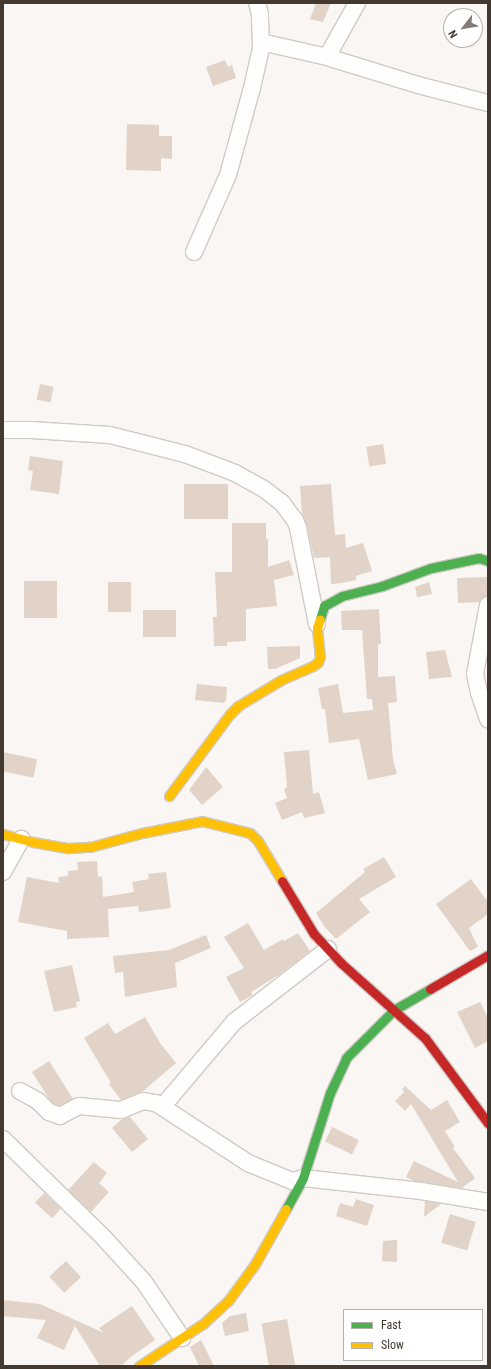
<!DOCTYPE html>
<style>
body{margin:0}
#map{position:relative;width:491px;height:1369px;overflow:hidden;background:#f9f6f4;font-family:"Roboto Condensed",sans-serif}
div>[style]{position:absolute}
[style*='--x']{left:calc(var(--x)*1px);top:calc(var(--y)*1px);width:calc(var(--w)*1px);rotate:calc(var(--a)*1deg)}
.building>*{inset:0;background:#e1d3c7;transform-origin:0 0}
.roads{filter:drop-shadow(1px 0 #d0cac5) drop-shadow(-1px 0 #d0cac5) drop-shadow(0 1px #d0cac5) drop-shadow(0 -1px #d0cac5)}
.street>*{height:16px;margin:-8px;padding:0 8px;transform-origin:8px;border-radius:8px;background:#fefefd}
.fast>*{height:9px;margin:-4.5px;padding:0 4.5px;transform-origin:4.5px;border-radius:4.5px;background:#4caf50}
.slow>*{height:9px;margin:-4.5px;padding:0 4.5px;transform-origin:4.5px;border-radius:4.5px;background:#ffc107}
.jam>*{height:9px;margin:-4.5px;padding:0 4.5px;transform-origin:4.5px;border-radius:4.5px;background:#c62828}
span{translate:-50% -50%;white-space:nowrap;text-align:center;line-height:1.15;-webkit-text-stroke:3px #fff;paint-order:stroke}
.frame{position:absolute;inset:0;border:4px solid #433930;pointer-events:none}
.legend{position:absolute;left:343px;top:1309px;width:140px;height:52px;box-sizing:border-box;background:#fff;border:1px solid #b4b0ac;margin:0;padding:5px 7px;list-style:none;font-size:12px;color:#433930}
.legend li{display:flex;align-items:center;gap:8px;height:20px}
.legend b{width:20px;border:1px solid #b4b0ac}
.north{position:absolute;left:443px;top:8px;width:40px;height:40px;box-sizing:border-box;background:#fff;border:1px solid #b4b0ac;border-radius:50%;rotate:239deg;font-size:11px;font-weight:700;line-height:16px;text-align:center;color:#433930}
.north::after{content:'';display:block;margin:auto;width:14px;height:18px;background:#837b75;clip-path:polygon(50% 0,100% 100%,50% 72%,0 100%)}
</style>
<div id="map">
<div class="building">
<div style="clip-path:polygon(316px 3px,331px 3px,323px 22px,310px 19px)"></div>
<div style="clip-path:polygon(225px 60px,228px 67px,232px 65px,236px 78px,213px 86px,206px 67px)"></div>
<div style="clip-path:polygon(127px 124px,159px 125px,159px 136px,172px 136px,172px 159px,161px 158px,161px 171px,126px 170px)"></div>
<div style="left:40px;top:384px;width:14px;height:16px;rotate:12deg"></div>
<div style="left:383px;top:444px;width:20px;height:17px;rotate:81deg"></div>
<div style="clip-path:polygon(30px 456px,63px 461px,59px 494px,30px 490px,33px 471px,28px 470px)"></div>
<div style="left:184px;top:484px;width:44px;height:35px"></div>
<div style="clip-path:polygon(331px 484px,335px 535px,345px 534px,346px 548px,363px 543px,372px 571px,356px 576px,356px 580px,342px 583px,331px 584px,330px 557px,314px 558px,307px 526px,302px 514px,300px 486px)"></div>
<div style="clip-path:polygon(232px 523px,266px 523px,266px 539px,268px 539px,268px 567px,289px 560px,294px 575px,274px 580px,277px 606px,246px 609px,246px 641px,227px 642px,227px 646px,214px 646px,213px 617px,217px 617px,215px 572px,232px 572px)"></div>
<div style="clip-path:polygon(487px 577px,488px 596px,481px 599px,479px 602px,458px 603px,457px 578px)"></div>
<div style="left:24px;top:581px;width:33px;height:37px"></div>
<div style="left:108px;top:582px;width:23px;height:30px"></div>
<div style="clip-path:polygon(429px 582px,432px 594px,417px 597px,415px 587px)"></div>
<div style="clip-path:polygon(379px 609px,381px 644px,378px 644px,378px 677px,395px 676px,397px 702px,388px 703px,393px 759px,397px 774px,368px 780px,359px 739px,329px 743px,325px 709px,322px 709px,318px 688px,338px 684px,343px 713px,373px 710px,372px 699px,367px 699px,362px 630px,342px 630px,341px 611px)"></div>
<div style="left:143px;top:610px;width:33px;height:27px"></div>
<div style="clip-path:polygon(300px 646px,300px 658px,275px 669px,268px 669px,267px 647px)"></div>
<div style="clip-path:polygon(445px 650px,452px 677px,429px 679px,426px 652px)"></div>
<div style="clip-path:polygon(197px 684px,227px 687px,226px 700px,224px 703px,195px 700px)"></div>
<div style="clip-path:polygon(309px 750px,313px 794px,319px 792px,325px 813px,304px 818px,302px 812px,282px 820px,275px 803px,287px 798px,284px 789px,287px 787px,284px 752px)"></div>
<div style="left:3px;top:752px;width:35px;height:19px;rotate:12deg"></div>
<div style="clip-path:polygon(206px 767px,223px 787px,202px 805px,189px 790px)"></div>
<div style="clip-path:polygon(384px 857px,396px 877px,359px 899px,370px 912px,336px 939px,324px 926px,316px 913px,365px 872px,363px 869px)"></div>
<div style="clip-path:polygon(97px 861px,98px 877px,102px 876px,103px 897px,134px 892px,132px 882px,149px 879px,148px 874px,166px 872px,171px 908px,139px 912px,138px 906px,108px 909px,109px 937px,67px 939px,67px 931px,18px 922px,27px 877px,59px 883px,58px 877px,68px 876px,68px 871px,78px 870px,77px 862px)"></div>
<div style="clip-path:polygon(471px 879px,488px 902px,488px 914px,469px 928px,478px 947px,470px 951px,436px 904px)"></div>
<div style="clip-path:polygon(248px 923px,264px 950px,283px 939px,284px 941px,298px 933px,310px 951px,280px 974px,251px 992px,253px 995px,240px 1002px,226px 977px,244px 968px,224px 937px)"></div>
<div style="clip-path:polygon(206px 935px,211px 948px,175px 963px,177px 987px,125px 997px,123px 972px,115px 973px,113px 956px,169px 950px)"></div>
<div style="clip-path:polygon(72px 965px,80px 1001px,76px 1002px,77px 1007px,54px 1012px,44px 971px)"></div>
<div style="clip-path:polygon(480px 1002px,488px 1018px,488px 1041px,475px 1048px,457px 1012px)"></div>
<div style="clip-path:polygon(145px 1017px,160px 1043px,176px 1063px,142px 1092px,121px 1100px,109px 1084px,111px 1083px,84px 1038px,108px 1023px,115px 1034px)"></div>
<div style="clip-path:polygon(49px 1061px,73px 1099px,59px 1106px,54px 1104px,48px 1097px,32px 1072px)"></div>
<div style="clip-path:polygon(405px 1086px,431px 1110px,447px 1100px,460px 1122px,445px 1131px,455px 1147px,453px 1148px,475px 1178px,462px 1188px,414px 1181px,406px 1177px,414px 1161px,458px 1182px,411px 1104px,405px 1111px,395px 1101px,404px 1092px,402px 1089px)"></div>
<div style="clip-path:polygon(130px 1117px,148px 1139px,132px 1152px,112px 1128px,122px 1119px)"></div>
<div style="left:332px;top:1127px;width:30px;height:16px;rotate:26deg"></div>
<div style="clip-path:polygon(94px 1162px,107px 1173px,99px 1183px,109px 1192px,91px 1212px,68px 1190px)"></div>
<div style="left:44px;top:1193px;width:23px;height:13px;rotate:43deg"></div>
<div style="clip-path:polygon(356px 1199px,374px 1205px,367px 1226px,336px 1216px,340px 1203px,353px 1207px)"></div>
<div style="clip-path:polygon(425px 1201px,441px 1204px,424px 1217px)"></div>
<div style="left:450px;top:1214px;width:27px;height:30px;rotate:17deg"></div>
<div style="clip-path:polygon(397px 1240px,397px 1262px,382px 1261px,383px 1241px)"></div>
<div style="left:66px;top:1261px;width:22px;height:23px;rotate:47deg"></div>
<div style="clip-path:polygon(3px 1300px,40px 1304px,104px 1333px,99px 1328px,132px 1306px,155px 1340px,132px 1356px,121px 1366px,100px 1366px,75px 1326px,64px 1350px,37px 1338px,46px 1320px,3px 1316px)"></div>
<div style="clip-path:polygon(246px 1313px,249px 1331px,225px 1336px,222px 1323px,230px 1316px)"></div>
<div style="left:287px;top:1319px;width:48px;height:26px;rotate:80deg"></div>
<div style="clip-path:polygon(201px 1340px,214px 1366px,199px 1366px,190px 1347px)"></div>
</div>
<div class="roads">
<div class="street">
<div style="--x:261;--y:42;--w:68;--a:12.8"></div>
<div style="--x:327;--y:57;--w:95;--a:17.1"></div>
<div style="--x:418;--y:85;--w:72;--a:14.4"></div>
<div style="--x:327;--y:57;--w:62;--a:-60.9"></div>
<div style="--x:194;--y:252;--w:84;--a:-66.2"></div>
<div style="--x:228;--y:175;--w:90;--a:-74.6"></div>
<div style="--x:252;--y:88;--w:41;--a:-77.3"></div>
<div style="--x:261;--y:48;--w:34;--a:-92"></div>
<div style="--x:260;--y:14;--w:11;--a:-105"></div>
<div style="--x:3;--y:430;--w:28;--a:0"></div>
<div style="--x:31;--y:430;--w:79;--a:3.6"></div>
<div style="--x:110;--y:435;--w:77;--a:14.2"></div>
<div style="--x:185;--y:454;--w:53;--a:20.8"></div>
<div style="--x:235;--y:473;--w:33;--a:29"></div>
<div style="--x:264;--y:489;--w:23;--a:38"></div>
<div style="--x:282;--y:503;--w:21;--a:53"></div>
<div style="--x:295;--y:520;--w:9;--a:69"></div>
<div style="--x:298;--y:528;--w:98;--a:78.8"></div>
<div style="--x:488;--y:605;--w:70;--a:100.7"></div>
<div style="--x:475;--y:674;--w:19;--a:78"></div>
<div style="--x:479;--y:693;--w:28;--a:71"></div>
<div style="--x:3;--y:872;--w:38;--a:-61"></div>
<div style="--x:20;--y:1091;--w:21;--a:29"></div>
<div style="--x:38;--y:1101;--w:16;--a:45"></div>
<div style="--x:49;--y:1112;--w:12;--a:20"></div>
<div style="--x:60;--y:1116;--w:21;--a:-28"></div>
<div style="--x:79;--y:1106;--w:42;--a:5.4"></div>
<div style="--x:121;--y:1110;--w:24;--a:-22"></div>
<div style="--x:143;--y:1101;--w:13;--a:9"></div>
<div style="--x:156;--y:1103;--w:110;--a:33.1"></div>
<div style="--x:248;--y:1163;--w:48;--a:22.2"></div>
<div style="--x:292;--y:1181;--w:11;--a:-15"></div>
<div style="--x:303;--y:1178;--w:119;--a:6.3"></div>
<div style="--x:421;--y:1191;--w:68;--a:9.3"></div>
<div style="--x:163;--y:1106;--w:110;--a:-49.8"></div>
<div style="--x:234;--y:1022;--w:119;--a:-37.8"></div>
<div style="--x:3;--y:1139;--w:141;--a:44.4"></div>
<div style="--x:104;--y:1238;--w:59;--a:47.7"></div>
<div style="--x:144;--y:1282;--w:68;--a:55.8"></div>
</div>
<div class="fast">
<div style="--x:320;--y:619;--w:14;--a:-73"></div>
<div style="--x:324;--y:606;--w:21;--a:-29"></div>
<div style="--x:342;--y:596;--w:41;--a:-14"></div>
<div style="--x:382;--y:586;--w:52;--a:-20.2"></div>
<div style="--x:431;--y:568;--w:49;--a:-11.8"></div>
<div style="--x:479;--y:558;--w:9;--a:18"></div>
<div style="--x:286;--y:1209;--w:35;--a:-61"></div>
<div style="--x:303;--y:1178;--w:89;--a:-72.4"></div>
<div style="--x:330;--y:1093;--w:38;--a:-65"></div>
<div style="--x:346;--y:1058;--w:68;--a:-45"></div>
<div style="--x:394;--y:1010;--w:42;--a:-30.3"></div>
</div>
<div class="slow">
<div style="--x:169;--y:796;--w:102;--a:-53.4"></div>
<div style="--x:230;--y:714;--w:11;--a:-45"></div>
<div style="--x:238;--y:706;--w:50;--a:-31.2"></div>
<div style="--x:281;--y:680;--w:35;--a:-24"></div>
<div style="--x:313;--y:666;--w:6;--a:-39"></div>
<div style="--x:318;--y:662;--w:5;--a:-68"></div>
<div style="--x:320;--y:657;--w:29;--a:-96"></div>
<div style="--x:317;--y:628;--w:9;--a:-72"></div>
<div style="--x:3;--y:834;--w:31;--a:15"></div>
<div style="--x:33;--y:842;--w:36;--a:10"></div>
<div style="--x:68;--y:848;--w:22;--a:-3"></div>
<div style="--x:90;--y:847;--w:54;--a:-15.1"></div>
<div style="--x:142;--y:833;--w:61;--a:-11.3"></div>
<div style="--x:202;--y:821;--w:49;--a:14"></div>
<div style="--x:250;--y:833;--w:11;--a:45"></div>
<div style="--x:258;--y:841;--w:47;--a:59"></div>
<div style="--x:139;--y:1366;--w:78;--a:-33.5"></div>
<div style="--x:204;--y:1323;--w:33;--a:-43"></div>
<div style="--x:228;--y:1301;--w:46;--a:-53.9"></div>
<div style="--x:255;--y:1264;--w:63;--a:-60.6"></div>
</div>
<div class="jam">
<div style="--x:282;--y:881;--w:62;--a:58.9"></div>
<div style="--x:314;--y:934;--w:40;--a:47"></div>
<div style="--x:341;--y:963;--w:113;--a:41.8"></div>
<div style="--x:425;--y:1038;--w:106;--a:53.5"></div>
<div style="--x:430;--y:989;--w:67;--a:-30.4"></div>
</div>
</div>
<div class="frame"></div>
<ul class="legend">
<li><b style="height:5px;background:#4caf50"></b>Fast</li>
<li><b style="height:5px;background:#ffc107"></b>Slow</li>
</ul>
<div class="north">N</div>
</div>
